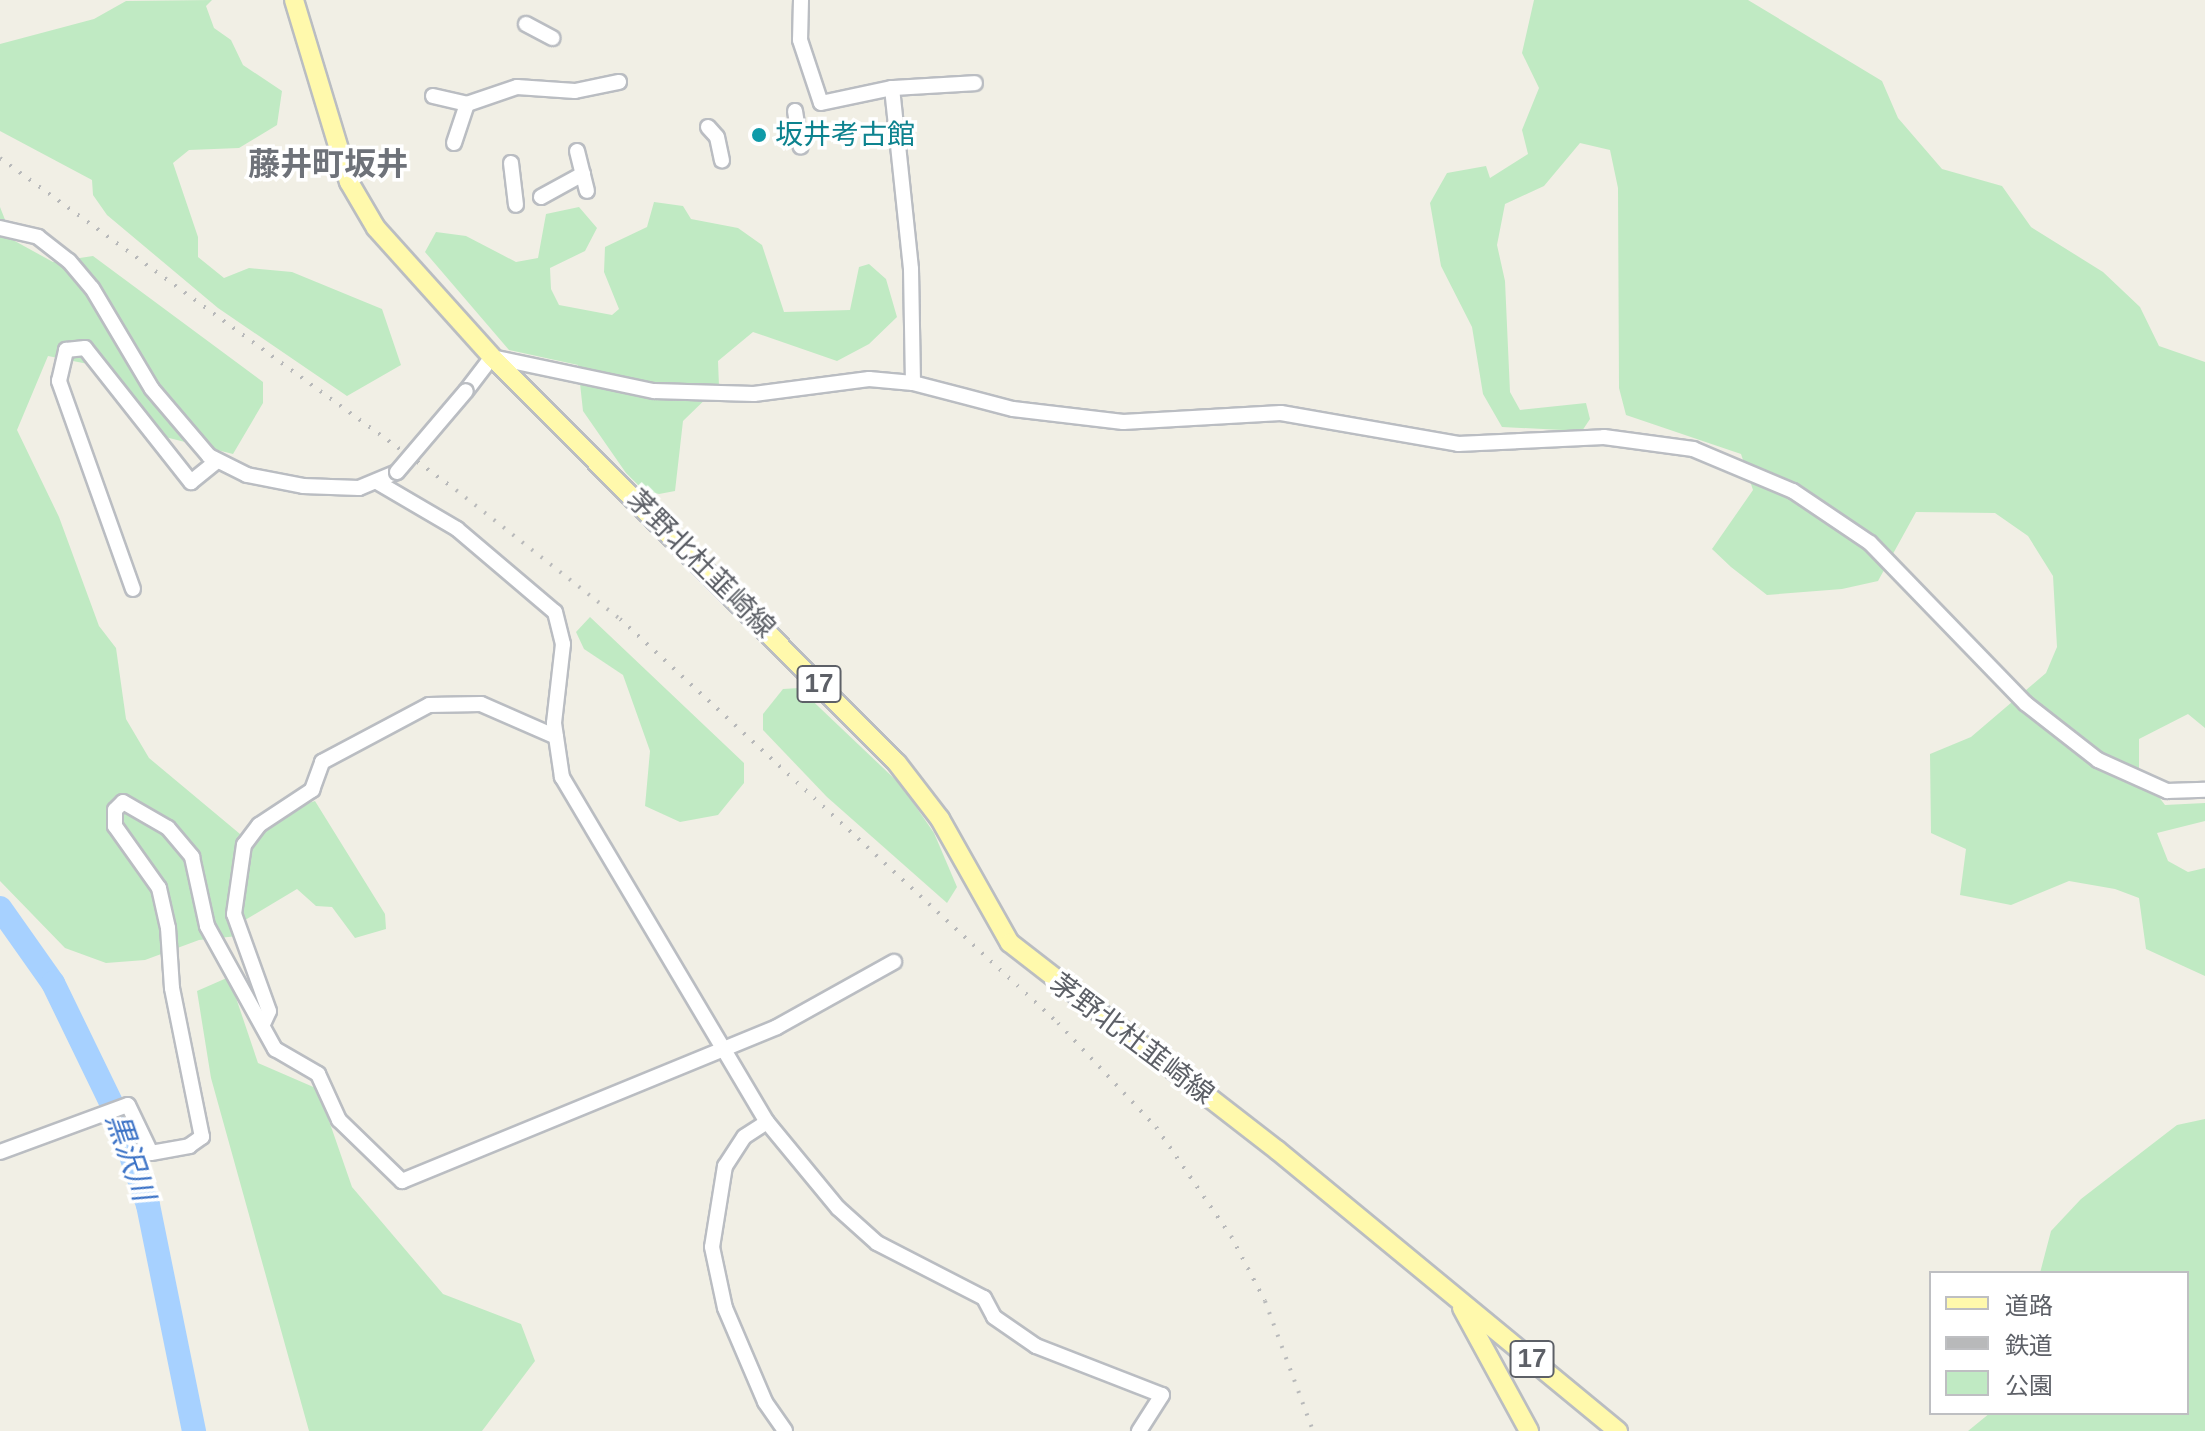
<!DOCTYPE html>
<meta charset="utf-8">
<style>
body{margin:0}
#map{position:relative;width:2205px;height:1431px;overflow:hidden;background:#f1efe5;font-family:Helvetica,"Noto Sans JP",sans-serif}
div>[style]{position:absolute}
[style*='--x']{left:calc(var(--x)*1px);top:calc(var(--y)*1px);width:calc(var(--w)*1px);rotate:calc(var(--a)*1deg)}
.green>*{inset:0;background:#c0eac3}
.river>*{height:24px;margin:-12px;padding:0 12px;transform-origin:12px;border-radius:12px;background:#a7d1ff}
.roads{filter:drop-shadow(2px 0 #babdc2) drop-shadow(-2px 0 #babdc2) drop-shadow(0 2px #babdc2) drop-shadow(0 -2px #babdc2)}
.minor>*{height:14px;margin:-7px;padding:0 7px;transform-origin:7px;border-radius:7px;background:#fff}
.major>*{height:18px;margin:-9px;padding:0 9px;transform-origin:9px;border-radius:9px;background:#fff9ac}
.rail>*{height:4px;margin-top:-2px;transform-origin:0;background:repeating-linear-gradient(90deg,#b8b9ba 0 2px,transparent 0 12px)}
.bridges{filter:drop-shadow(2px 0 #babdc2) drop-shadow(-2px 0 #babdc2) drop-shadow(0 2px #babdc2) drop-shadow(0 -2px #babdc2)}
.minor-bridge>*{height:14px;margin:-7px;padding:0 7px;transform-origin:7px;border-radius:7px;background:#fff}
.dots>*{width:22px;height:22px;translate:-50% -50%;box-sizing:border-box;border:4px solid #fff;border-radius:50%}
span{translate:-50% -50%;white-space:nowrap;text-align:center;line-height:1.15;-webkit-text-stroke:7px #fff;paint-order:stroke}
.shield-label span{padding:2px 6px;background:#fff;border:2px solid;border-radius:6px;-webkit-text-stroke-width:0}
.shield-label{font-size:26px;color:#5d6067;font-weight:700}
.culture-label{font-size:28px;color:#0d838f}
.left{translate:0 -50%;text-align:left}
.street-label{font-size:28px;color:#5d6067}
.water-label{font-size:30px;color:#3b72c6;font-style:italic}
.quarter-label{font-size:32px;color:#6e7279;font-weight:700}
.legend{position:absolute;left:1929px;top:1271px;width:260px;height:144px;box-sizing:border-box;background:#fff;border:2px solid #bebfc2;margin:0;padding:10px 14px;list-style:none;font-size:24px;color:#5d6067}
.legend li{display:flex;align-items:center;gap:16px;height:40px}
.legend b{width:40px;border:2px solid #bebfc2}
</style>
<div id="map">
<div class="green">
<div style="clip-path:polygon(212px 0,206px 6px,214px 28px,231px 40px,243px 65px,282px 91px,277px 125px,239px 148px,189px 150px,173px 163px,198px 237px,198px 257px,224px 278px,249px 268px,292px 272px,382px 309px,401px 365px,347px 396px,218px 308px,107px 215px,93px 195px,92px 180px,0 131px,0 44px,94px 19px,126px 1px)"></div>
<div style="clip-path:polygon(1534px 0,1748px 0,1882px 81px,1898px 118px,1942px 169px,2002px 186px,2031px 227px,2103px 272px,2140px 307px,2159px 346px,2205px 362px,2205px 728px,2188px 714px,2139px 739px,2139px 771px,2165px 805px,2205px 803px,2205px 821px,2157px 833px,2168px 861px,2188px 872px,2205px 868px,2205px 976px,2146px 949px,2139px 898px,2115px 889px,2069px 881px,2011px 905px,1960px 895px,1966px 849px,1931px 833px,1930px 754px,1971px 737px,2046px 673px,2057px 647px,2053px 576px,2028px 536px,1995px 513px,1916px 512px,1878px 581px,1842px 589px,1767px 595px,1731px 567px,1712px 549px,1753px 490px,1741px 454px,1626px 415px,1619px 388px,1618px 188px,1610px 150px,1580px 143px,1544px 186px,1505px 204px,1497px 245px,1505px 281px,1510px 392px,1520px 410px,1586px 403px,1590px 419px,1582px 431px,1502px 427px,1483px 394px,1472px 327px,1441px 266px,1430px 203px,1447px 173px,1486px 166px,1490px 178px,1528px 154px,1522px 130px,1539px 88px,1522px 53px)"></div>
<div style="clip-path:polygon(654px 202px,683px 206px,691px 219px,738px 228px,762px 245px,784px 312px,850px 310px,859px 267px,869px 264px,886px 279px,897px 317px,869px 344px,837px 361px,753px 332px,718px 361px,719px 386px,683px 421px,675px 491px,659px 494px,643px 490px,626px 473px,583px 411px,578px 365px,509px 350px,425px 252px,436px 232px,466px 236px,516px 262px,538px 258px,546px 214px,579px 207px,597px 228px,585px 251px,550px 268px,551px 289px,559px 305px,612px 315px,619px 309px,604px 272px,605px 247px,647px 227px)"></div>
<div style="clip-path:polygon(0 207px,13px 240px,53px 262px,93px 256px,263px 382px,263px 403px,233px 454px,149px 433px,88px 364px,48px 356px,17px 430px,59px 517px,99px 626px,116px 648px,126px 719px,149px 758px,246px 839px,258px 839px,284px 811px,315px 801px,385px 914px,386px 929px,355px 938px,332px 907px,316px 906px,297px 889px,240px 923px,238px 936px,199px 940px,145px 960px,106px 963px,65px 948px,0 881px)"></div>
<div style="clip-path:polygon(590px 617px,744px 763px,744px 783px,718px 815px,680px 822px,645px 806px,650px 751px,623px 675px,584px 649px,576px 632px)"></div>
<div style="clip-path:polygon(799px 688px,901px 785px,934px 833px,957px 887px,947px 903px,827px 797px,763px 730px,763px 714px,783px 689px)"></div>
<div style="clip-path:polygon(229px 977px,258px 1063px,318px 1089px,352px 1187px,443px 1294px,521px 1324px,535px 1361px,482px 1431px,309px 1431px,211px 1078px,197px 991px)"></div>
<div style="clip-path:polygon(2205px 1119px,2205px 1431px,1968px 1431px,1990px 1413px,2187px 1413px,2187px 1273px,2040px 1273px,2051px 1231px,2081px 1199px,2177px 1125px)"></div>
</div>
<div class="river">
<div style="--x:0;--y:908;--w:92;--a:54.8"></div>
<div style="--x:53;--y:983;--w:147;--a:64.1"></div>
<div style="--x:117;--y:1115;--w:95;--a:71"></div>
<div style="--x:148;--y:1205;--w:231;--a:78.5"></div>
</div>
<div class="roads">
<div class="minor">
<div style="--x:801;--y:0;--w:40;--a:91.4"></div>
<div style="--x:800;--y:40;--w:66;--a:71.6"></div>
<div style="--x:821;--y:103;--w:73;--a:-11.9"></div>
<div style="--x:892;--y:88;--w:182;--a:84"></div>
<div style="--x:911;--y:269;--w:114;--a:89"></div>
<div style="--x:526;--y:24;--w:30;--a:28"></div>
<div style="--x:892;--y:88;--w:83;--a:-3.4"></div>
<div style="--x:433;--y:96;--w:35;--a:13"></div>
<div style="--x:467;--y:104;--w:53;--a:-18.8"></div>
<div style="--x:517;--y:87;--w:58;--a:3.9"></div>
<div style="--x:575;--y:91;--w:45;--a:-11.6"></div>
<div style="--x:795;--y:111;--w:36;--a:81"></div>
<div style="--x:708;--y:127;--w:13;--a:48"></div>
<div style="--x:717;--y:137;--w:24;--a:78"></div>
<div style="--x:454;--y:143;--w:41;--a:-71.6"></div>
<div style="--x:577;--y:151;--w:41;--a:76"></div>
<div style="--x:511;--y:163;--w:42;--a:83.2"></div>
<div style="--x:541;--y:197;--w:48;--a:-28.7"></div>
<div style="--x:0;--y:228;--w:39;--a:13"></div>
<div style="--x:38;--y:237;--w:39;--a:38"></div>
<div style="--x:69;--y:261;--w:35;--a:50"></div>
<div style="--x:92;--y:288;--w:117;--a:59.3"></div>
<div style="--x:152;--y:389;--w:88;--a:49.6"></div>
<div style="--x:209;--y:456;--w:42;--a:26.6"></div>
<div style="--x:247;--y:475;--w:57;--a:11.1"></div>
<div style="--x:303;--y:486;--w:56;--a:2"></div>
<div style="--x:359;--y:488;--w:41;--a:-22.8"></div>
<div style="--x:466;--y:391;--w:43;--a:-52.6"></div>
<div style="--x:492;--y:357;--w:166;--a:11.9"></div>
<div style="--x:654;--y:391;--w:100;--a:1.7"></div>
<div style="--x:754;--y:394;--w:116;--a:-7.4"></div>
<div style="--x:869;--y:379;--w:44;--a:5.2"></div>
<div style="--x:913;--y:383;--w:103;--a:14.6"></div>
<div style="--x:1013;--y:409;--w:111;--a:6.7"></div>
<div style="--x:1123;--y:422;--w:158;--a:-3.3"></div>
<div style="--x:1281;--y:413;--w:180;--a:9.9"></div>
<div style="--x:1458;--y:444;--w:146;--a:-2.7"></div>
<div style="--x:1604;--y:437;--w:90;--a:7.7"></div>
<div style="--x:1693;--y:449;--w:108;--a:22.8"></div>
<div style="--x:1793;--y:491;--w:93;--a:34"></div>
<div style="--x:1870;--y:543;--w:223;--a:45.9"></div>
<div style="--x:2025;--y:703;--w:93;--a:38"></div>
<div style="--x:2098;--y:760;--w:76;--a:24.2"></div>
<div style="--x:2167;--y:791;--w:38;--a:-2"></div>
<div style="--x:377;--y:482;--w:93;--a:30.4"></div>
<div style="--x:457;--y:529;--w:128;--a:40.3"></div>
<div style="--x:555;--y:612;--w:33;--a:76"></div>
<div style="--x:563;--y:644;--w:80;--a:96.5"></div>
<div style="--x:554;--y:723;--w:55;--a:81.6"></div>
<div style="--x:562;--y:777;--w:401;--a:59.3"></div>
<div style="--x:767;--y:1122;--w:112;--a:50.5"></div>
<div style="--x:838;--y:1208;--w:52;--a:41.9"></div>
<div style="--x:877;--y:1243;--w:120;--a:27.2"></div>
<div style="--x:984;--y:1298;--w:21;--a:62"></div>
<div style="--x:994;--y:1317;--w:51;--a:34.6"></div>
<div style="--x:1036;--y:1346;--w:135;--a:21.3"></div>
<div style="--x:1162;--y:1395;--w:43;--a:122.6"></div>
<div style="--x:133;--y:589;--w:221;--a:-109.6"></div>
<div style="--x:59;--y:381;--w:32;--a:-77"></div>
<div style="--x:66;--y:350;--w:19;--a:-6"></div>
<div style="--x:85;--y:348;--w:171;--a:51.7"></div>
<div style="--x:191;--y:482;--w:33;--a:-39"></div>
<div style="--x:263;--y:1024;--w:14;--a:-65"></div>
<div style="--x:269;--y:1011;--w:103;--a:-109.8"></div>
<div style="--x:234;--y:914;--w:70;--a:-81.8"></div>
<div style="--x:244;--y:845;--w:25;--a:-53"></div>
<div style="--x:259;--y:825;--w:64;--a:-33.4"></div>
<div style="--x:312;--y:790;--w:30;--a:-70"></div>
<div style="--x:322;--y:762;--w:121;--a:-28"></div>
<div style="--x:429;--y:705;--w:52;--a:-1.1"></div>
<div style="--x:481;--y:704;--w:82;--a:23.7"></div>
<div style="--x:767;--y:1122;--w:27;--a:147"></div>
<div style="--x:744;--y:1137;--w:35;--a:123"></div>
<div style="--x:725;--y:1166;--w:82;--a:99.1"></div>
<div style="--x:712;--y:1247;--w:62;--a:78"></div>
<div style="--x:725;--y:1308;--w:102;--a:66.9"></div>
<div style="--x:765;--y:1402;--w:35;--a:55"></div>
<div style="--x:0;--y:1152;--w:136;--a:-20.2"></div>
<div style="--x:128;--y:1105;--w:53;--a:64.4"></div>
<div style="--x:151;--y:1153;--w:39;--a:-10"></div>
<div style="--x:189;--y:1146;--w:16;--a:-35"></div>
<div style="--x:202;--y:1137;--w:152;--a:-101.4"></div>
<div style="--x:172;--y:988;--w:60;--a:-93.8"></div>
<div style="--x:168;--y:928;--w:41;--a:-102.7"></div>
<div style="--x:159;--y:888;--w:76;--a:-125.4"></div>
<div style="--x:115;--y:826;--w:16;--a:-90"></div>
<div style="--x:115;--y:810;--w:11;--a:-45"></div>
<div style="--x:123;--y:802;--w:52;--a:30"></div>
<div style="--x:168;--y:828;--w:38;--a:50"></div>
<div style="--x:192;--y:857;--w:71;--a:77.7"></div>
<div style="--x:207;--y:926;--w:141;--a:61.1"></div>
<div style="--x:275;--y:1049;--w:50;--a:30.2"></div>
<div style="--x:318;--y:1074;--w:51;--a:65.5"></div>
<div style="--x:339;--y:1120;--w:88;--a:44.1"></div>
<div style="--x:402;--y:1181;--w:405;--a:-22.3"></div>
<div style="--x:777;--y:1027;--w:134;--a:-29.1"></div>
</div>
<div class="major">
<div style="--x:294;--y:0;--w:190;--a:73.2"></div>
<div style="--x:349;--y:182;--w:53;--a:59.6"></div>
<div style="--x:376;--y:228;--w:173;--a:48"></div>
<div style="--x:492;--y:357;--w:573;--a:45.07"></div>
<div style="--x:897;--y:763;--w:71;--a:52.5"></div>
<div style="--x:940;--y:819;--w:142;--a:60.6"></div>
<div style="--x:1010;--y:943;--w:338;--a:37.8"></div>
<div style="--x:1277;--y:1150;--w:442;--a:39.5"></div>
<div style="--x:1462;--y:1308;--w:140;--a:61.4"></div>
</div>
</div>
<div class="rail">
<div style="--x:0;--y:158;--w:564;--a:36.06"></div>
<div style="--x:456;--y:490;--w:209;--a:38.2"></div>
<div style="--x:620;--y:619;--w:596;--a:42.69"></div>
<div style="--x:1058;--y:1023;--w:143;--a:46.7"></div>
<div style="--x:1156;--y:1127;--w:132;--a:55.5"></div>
<div style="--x:1231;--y:1236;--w:73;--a:62.4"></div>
<div style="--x:1265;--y:1301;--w:139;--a:69.7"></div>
</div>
<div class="bridges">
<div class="minor-bridge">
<div style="--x:397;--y:472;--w:106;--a:-49.6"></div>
</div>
</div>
<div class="dots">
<div style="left:759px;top:135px;background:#0f9aa8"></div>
</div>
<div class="shield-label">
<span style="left:819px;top:684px">17</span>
<span style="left:1532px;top:1359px">17</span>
</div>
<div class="culture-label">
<span class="left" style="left:775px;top:135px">坂井考古館</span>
</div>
<div class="street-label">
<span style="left:701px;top:564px;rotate:45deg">茅野北杜韮崎線</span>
<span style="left:1132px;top:1039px;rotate:37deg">茅野北杜韮崎線</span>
</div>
<div class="water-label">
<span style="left:130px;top:1157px;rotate:71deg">黒沢川</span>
</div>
<div class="quarter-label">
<span style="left:328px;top:164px">藤井町坂井</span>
</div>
<ul class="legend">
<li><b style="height:10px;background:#fff9ac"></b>道路</li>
<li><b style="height:10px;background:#b8b9ba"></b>鉄道</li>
<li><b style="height:22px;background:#c0eac3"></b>公園</li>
</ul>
</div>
